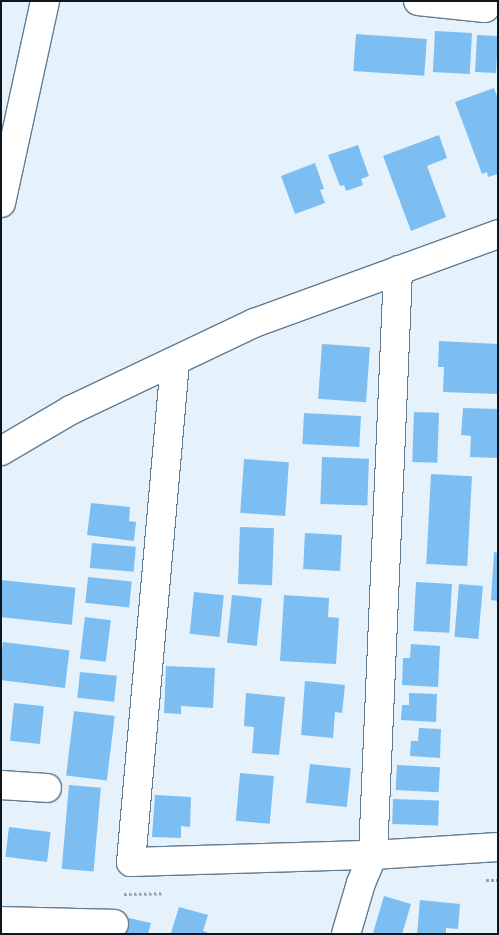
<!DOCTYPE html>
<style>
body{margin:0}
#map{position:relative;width:499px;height:935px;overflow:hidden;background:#e5f1fb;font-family:Roboto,sans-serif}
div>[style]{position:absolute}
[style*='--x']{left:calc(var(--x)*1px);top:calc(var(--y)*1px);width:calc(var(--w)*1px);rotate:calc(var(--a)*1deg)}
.building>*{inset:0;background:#7dbef2;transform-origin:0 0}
.path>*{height:3px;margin-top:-1.5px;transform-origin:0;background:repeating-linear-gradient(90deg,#98a4ad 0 2.5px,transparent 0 5px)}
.roads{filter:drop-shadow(1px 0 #617c92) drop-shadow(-1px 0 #617c92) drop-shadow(0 1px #617c92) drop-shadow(0 -1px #617c92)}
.street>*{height:28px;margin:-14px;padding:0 14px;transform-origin:14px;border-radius:14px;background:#fff}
span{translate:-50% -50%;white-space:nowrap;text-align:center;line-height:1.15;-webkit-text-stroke:4px #fff;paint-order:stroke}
.frame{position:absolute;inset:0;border:2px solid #0b161e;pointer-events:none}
</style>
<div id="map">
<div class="building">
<div style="left:435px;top:31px;width:37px;height:41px;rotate:3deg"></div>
<div style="left:356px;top:34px;width:71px;height:37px;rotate:4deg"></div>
<div style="left:477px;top:35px;width:21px;height:37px;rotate:3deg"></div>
<div style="clip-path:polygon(494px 88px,498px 99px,498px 174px,488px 177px,487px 172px,482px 174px,455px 102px)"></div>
<div style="clip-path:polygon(439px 135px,447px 158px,427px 166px,446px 217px,411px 231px,383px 156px)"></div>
<div style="clip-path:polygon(358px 145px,369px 176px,361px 179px,363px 185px,346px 191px,344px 185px,340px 186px,328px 155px)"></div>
<div style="clip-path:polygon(315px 163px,324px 189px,320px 190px,325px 203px,295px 214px,281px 176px)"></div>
<div style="clip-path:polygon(439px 341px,498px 344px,498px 394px,443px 392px,444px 367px,438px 367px)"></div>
<div style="left:322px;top:344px;width:48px;height:55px;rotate:4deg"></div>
<div style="clip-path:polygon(463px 408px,498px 409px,498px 458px,470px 457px,471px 436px,461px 435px)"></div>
<div style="left:414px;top:412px;width:25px;height:50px;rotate:2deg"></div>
<div style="left:304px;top:413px;width:57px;height:31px;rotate:3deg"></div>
<div style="left:322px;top:457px;width:47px;height:47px;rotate:2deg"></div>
<div style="left:244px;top:459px;width:45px;height:54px;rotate:4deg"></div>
<div style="left:431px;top:474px;width:41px;height:90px;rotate:3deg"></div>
<div style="clip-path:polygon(91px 503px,130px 507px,129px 521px,136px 522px,134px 541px,87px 535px)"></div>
<div style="left:240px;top:527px;width:34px;height:57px;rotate:2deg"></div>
<div style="left:305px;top:533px;width:37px;height:36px;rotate:3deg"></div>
<div style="left:92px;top:543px;width:44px;height:25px;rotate:5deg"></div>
<div style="clip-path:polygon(494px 552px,498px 553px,498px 601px,491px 600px)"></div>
<div style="left:88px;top:577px;width:44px;height:26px;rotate:6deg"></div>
<div style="left:1px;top:580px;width:75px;height:37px;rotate:6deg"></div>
<div style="left:416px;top:582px;width:36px;height:49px;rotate:3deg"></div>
<div style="left:459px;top:584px;width:24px;height:53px;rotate:5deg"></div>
<div style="left:194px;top:592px;width:30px;height:42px;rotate:6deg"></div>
<div style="left:232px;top:595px;width:30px;height:48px;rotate:6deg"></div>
<div style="clip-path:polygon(284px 595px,329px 598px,328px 617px,339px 618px,336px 664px,280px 661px)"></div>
<div style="left:85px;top:617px;width:26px;height:42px;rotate:7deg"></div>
<div style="left:3px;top:642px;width:67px;height:38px;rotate:7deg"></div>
<div style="clip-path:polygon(411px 644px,440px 646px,438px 687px,402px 685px,403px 658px,410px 658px)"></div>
<div style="clip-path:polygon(166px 666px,215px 668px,213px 708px,181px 706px,181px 714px,164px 713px)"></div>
<div style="left:80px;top:672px;width:37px;height:26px;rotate:6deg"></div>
<div style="clip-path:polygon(305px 681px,345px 685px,342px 713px,335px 712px,333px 738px,301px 735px)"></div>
<div style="clip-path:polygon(246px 693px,285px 697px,279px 755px,252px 753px,254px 727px,244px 726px)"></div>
<div style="clip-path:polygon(409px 693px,437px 694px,436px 722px,401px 720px,402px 705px,409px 705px)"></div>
<div style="left:14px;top:703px;width:30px;height:38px;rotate:6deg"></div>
<div style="left:74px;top:711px;width:41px;height:65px;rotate:7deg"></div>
<div style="clip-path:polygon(419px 728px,441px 729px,440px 758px,410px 756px,411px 741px,418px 741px)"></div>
<div style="left:310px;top:764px;width:41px;height:39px;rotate:6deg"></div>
<div style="left:397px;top:765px;width:43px;height:25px;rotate:3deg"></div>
<div style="left:240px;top:773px;width:34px;height:48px;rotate:5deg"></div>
<div style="left:69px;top:785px;width:32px;height:84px;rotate:5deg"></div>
<div style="clip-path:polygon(155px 795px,191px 797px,190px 827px,181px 826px,181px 838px,152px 837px)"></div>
<div style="left:393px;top:799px;width:46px;height:25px;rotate:2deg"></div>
<div style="left:9px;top:827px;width:42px;height:30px;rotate:7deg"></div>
<div style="clip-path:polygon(384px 896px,411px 904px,402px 934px,373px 933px)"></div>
<div style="clip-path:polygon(420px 900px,460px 904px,458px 929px,446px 928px,446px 934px,417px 934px)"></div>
<div style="clip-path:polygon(179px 907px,208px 915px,203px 931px,211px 934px,171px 933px)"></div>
<div style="clip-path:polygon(124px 917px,151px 923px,148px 934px,121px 934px)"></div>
</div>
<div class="path">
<div style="--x:486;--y:880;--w:12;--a:0"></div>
<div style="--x:124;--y:894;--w:39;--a:-1"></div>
</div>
<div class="roads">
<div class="street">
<div style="--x:418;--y:1;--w:67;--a:6"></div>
<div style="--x:485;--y:8;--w:7;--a:-82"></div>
<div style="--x:1;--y:203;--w:207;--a:-77.7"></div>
<div style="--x:175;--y:362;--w:502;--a:95.03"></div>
<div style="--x:131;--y:862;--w:242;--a:-1.7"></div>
<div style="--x:373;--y:855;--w:125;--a:-3.7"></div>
<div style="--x:1;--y:451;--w:81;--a:-30.4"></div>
<div style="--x:71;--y:410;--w:203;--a:-25.4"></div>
<div style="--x:254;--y:323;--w:260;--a:-20"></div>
<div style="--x:1;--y:785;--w:46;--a:3.7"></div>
<div style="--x:1;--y:921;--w:113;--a:1.5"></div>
<div style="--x:346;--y:934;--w:53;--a:-73.6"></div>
<div style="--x:361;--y:883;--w:30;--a:-67"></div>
<div style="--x:373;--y:855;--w:585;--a:-87.55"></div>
</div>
</div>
<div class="frame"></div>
</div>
